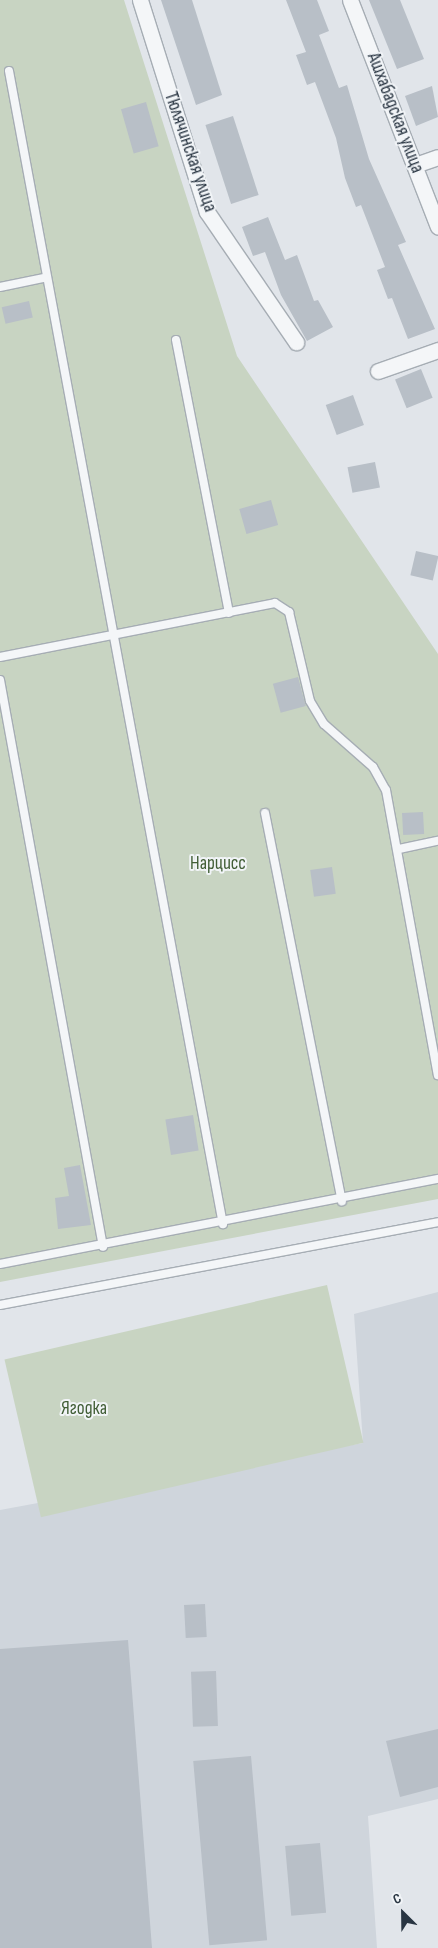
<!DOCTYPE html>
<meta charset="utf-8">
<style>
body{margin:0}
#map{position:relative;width:438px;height:1948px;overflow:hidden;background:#e1e5ea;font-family:"Sofia Sans Condensed",sans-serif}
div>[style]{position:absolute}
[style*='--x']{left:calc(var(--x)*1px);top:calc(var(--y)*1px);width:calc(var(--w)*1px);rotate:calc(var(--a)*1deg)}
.built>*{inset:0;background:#cfd5dc}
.green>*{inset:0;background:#c8d4c2;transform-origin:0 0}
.building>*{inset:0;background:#b8bfc7;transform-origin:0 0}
.roads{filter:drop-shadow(1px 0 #a6adb4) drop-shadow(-1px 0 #a6adb4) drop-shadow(0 1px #a6adb4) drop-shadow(0 -1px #a6adb4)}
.lane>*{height:8px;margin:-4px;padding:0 4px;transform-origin:4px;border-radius:4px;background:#f4f6f8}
.street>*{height:15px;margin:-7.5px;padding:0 7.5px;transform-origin:7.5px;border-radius:7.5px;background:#f4f6f8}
span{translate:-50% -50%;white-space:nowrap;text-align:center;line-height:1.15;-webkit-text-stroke:4px #f1f4f7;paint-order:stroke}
.street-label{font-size:19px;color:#293542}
.park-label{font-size:19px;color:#415e36}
.north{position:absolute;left:378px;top:1888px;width:50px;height:50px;-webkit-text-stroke:4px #f1f4f7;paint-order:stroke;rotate:337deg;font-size:14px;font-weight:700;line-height:20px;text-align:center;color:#293542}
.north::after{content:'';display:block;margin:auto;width:18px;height:22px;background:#293542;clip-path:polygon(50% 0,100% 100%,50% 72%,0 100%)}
</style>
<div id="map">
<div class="built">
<div style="clip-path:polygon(438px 1292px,438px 1799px,368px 1816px,377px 1948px,0 1948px,0 1510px,363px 1443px,354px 1314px)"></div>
</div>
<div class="green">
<div style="clip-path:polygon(0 0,124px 0,237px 356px,438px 654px,438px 1199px,0 1282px)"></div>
<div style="left:327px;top:1285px;width:162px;height:331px;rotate:77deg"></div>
</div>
<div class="building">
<div style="clip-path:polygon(161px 0,192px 0,222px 95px,196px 105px)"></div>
<div style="clip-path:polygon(286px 0,317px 0,329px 31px,319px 35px,339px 88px,347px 85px,369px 159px,406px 242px,398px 245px,435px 329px,408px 339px,392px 298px,388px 299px,377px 270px,385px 267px,361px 205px,356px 207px,345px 178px,336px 138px,315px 82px,307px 85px,296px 55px,306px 52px)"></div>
<div style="clip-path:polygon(369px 0,400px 0,424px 59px,397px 69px)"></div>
<div style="clip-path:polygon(432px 86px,438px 117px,416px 126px,405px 96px)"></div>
<div style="left:146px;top:102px;width:46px;height:26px;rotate:74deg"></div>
<div style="left:233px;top:116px;width:83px;height:29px;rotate:72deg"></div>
<div style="clip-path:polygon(268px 217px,285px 260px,297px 255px,314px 301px,318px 300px,333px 327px,307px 341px,281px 295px,265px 252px,253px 256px,242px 227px)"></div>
<div style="left:29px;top:301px;width:17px;height:28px;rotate:77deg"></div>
<div style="left:421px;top:369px;width:31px;height:28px;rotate:68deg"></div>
<div style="left:353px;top:395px;width:32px;height:29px;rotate:70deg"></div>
<div style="left:375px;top:462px;width:26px;height:28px;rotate:79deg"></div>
<div style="left:271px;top:500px;width:26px;height:33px;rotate:74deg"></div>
<div style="left:416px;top:551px;width:23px;height:25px;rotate:13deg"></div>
<div style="left:298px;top:677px;width:30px;height:26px;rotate:75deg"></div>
<div style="left:423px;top:812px;width:22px;height:21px;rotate:87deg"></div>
<div style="left:332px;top:867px;width:27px;height:22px;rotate:82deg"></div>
<div style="left:193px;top:1115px;width:36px;height:28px;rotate:81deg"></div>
<div style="clip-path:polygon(80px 1165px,91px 1225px,58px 1229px,55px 1198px,69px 1196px,64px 1168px)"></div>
<div style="left:205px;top:1604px;width:33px;height:21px;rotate:87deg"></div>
<div style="clip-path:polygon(128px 1640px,152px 1948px,0 1948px,0 1649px)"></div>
<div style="left:216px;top:1671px;width:55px;height:25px;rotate:88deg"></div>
<div style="clip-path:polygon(438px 1729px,438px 1787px,400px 1797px,386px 1741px)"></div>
<div style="left:251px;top:1756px;width:185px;height:58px;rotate:85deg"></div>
<div style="left:320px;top:1843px;width:70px;height:35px;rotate:85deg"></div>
</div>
<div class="roads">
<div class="lane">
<div style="--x:9;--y:71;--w:1173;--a:79.49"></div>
<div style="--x:0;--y:287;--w:45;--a:-11.6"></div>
<div style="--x:176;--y:340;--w:278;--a:79"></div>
<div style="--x:0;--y:657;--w:280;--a:-11.1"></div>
<div style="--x:275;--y:603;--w:17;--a:33"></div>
<div style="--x:289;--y:612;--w:91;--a:76.7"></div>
<div style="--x:310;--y:701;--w:27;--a:59"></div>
<div style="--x:324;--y:724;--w:65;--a:41.3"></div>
<div style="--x:373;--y:767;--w:26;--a:61"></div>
<div style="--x:386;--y:790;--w:290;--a:79.7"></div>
<div style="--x:0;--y:680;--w:576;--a:79.7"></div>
<div style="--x:265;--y:813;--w:396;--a:78.8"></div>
<div style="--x:399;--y:849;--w:40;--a:-12"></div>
<div style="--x:0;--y:1264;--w:446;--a:-11"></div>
<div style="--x:0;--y:1305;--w:446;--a:-10.7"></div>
</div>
<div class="street">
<div style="--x:140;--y:0;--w:222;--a:72.5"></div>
<div style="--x:207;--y:212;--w:158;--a:55.6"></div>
<div style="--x:350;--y:0;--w:243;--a:68.8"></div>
<div style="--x:415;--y:165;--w:24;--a:-19"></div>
<div style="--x:378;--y:371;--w:64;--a:-19.3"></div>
</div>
</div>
<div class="street-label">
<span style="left:395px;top:113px;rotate:69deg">Ашхабадская улица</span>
<span style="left:190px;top:152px;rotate:71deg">Тюлячинская улица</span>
</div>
<div class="park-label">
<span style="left:218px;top:864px">Нарцисс</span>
<span style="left:84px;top:1409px">Ягодка</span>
</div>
<div class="north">С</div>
</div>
